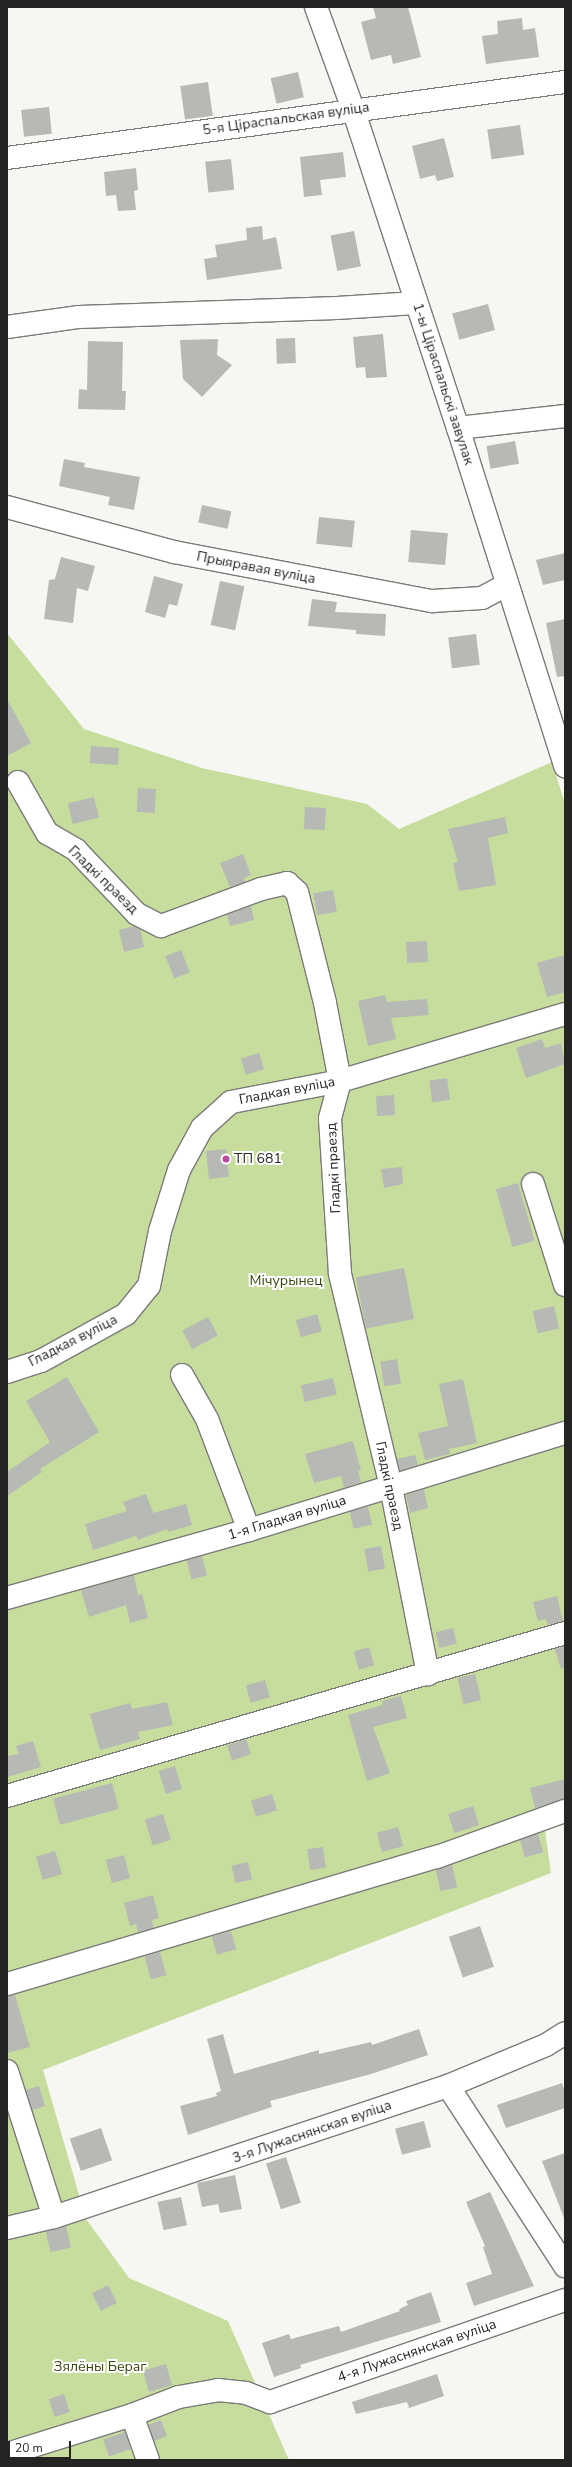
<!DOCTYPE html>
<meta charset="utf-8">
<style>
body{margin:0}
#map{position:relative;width:572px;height:2467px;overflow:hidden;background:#f6f7f3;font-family:"Nunito Sans",sans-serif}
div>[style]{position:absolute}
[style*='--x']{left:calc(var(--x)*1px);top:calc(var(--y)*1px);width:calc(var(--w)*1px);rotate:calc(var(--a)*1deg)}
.green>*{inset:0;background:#c7dd9e}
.building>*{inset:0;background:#b7b9b5;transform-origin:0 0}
.roads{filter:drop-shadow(1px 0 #7a7b78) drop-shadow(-1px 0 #7a7b78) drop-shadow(0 1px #7a7b78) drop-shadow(0 -1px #7a7b78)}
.minor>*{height:22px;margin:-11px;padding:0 11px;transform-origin:11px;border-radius:11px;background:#fff}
.dots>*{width:11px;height:11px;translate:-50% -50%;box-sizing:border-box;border:2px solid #fff;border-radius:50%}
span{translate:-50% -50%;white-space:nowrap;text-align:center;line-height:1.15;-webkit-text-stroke:4px #fff;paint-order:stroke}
.street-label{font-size:14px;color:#242423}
.poi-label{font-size:14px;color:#242423}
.left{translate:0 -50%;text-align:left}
.park-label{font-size:14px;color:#36450a}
.frame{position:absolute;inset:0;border:8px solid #242423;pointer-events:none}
.scale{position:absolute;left:8px;top:2441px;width:63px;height:18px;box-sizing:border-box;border:2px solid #242423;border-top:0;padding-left:5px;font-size:12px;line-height:14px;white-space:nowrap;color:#242423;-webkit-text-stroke:3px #fff;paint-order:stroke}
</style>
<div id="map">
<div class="green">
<div style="clip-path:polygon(7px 633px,84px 729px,202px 768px,367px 804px,399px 829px,552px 762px,565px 804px,565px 1816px,544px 1823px,551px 1873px,43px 2070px,86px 2219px,129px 2278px,228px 2321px,289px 2460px,7px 2460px)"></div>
</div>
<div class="building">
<div style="clip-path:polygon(373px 7px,408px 7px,421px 57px,393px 64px,391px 55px,371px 60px,361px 22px,376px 18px)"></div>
<div style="clip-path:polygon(522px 18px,523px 30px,535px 28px,539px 57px,486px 64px,482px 36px,498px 34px,497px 21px)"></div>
<div style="left:298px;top:72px;width:26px;height:28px;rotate:77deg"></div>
<div style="left:208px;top:82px;width:34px;height:28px;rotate:82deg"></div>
<div style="left:49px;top:107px;width:27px;height:28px;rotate:84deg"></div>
<div style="left:520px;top:125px;width:30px;height:33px;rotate:82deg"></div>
<div style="clip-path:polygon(444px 138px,454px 177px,437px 181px,435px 175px,420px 179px,412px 146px)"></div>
<div style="clip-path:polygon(343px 152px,346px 177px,320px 180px,322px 195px,304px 197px,300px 157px)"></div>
<div style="left:231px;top:159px;width:31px;height:26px;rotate:84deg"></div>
<div style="clip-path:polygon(136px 168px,138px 190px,134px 191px,136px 210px,118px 211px,116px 195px,106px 196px,104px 172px)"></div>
<div style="clip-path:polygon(262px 226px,263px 240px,276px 237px,282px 269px,207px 280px,204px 259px,217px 257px,215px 245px,247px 240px,246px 228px)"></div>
<div style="left:354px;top:231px;width:36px;height:24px;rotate:79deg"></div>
<div style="left:488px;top:304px;width:27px;height:37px;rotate:75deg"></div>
<div style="clip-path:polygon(383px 334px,387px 377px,366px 378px,365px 367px,356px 368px,353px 337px)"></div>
<div style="left:295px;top:338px;width:25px;height:19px;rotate:88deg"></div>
<div style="clip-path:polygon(218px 339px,217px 355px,232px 365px,202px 397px,183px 379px,180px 340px)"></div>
<div style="clip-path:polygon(88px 341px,123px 342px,122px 391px,126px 391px,125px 410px,78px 409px,79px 389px,87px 390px)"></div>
<div style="left:515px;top:441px;width:23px;height:29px;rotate:80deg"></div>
<div style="clip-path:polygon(64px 459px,85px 463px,84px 467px,140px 477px,134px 510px,108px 505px,110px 497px,59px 486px)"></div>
<div style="left:202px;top:505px;width:30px;height:18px;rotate:12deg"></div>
<div style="left:319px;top:517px;width:36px;height:27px;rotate:6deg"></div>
<div style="left:411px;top:530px;width:37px;height:32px;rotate:5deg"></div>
<div style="clip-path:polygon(565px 553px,565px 580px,543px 585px,536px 560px)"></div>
<div style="clip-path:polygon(61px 557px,95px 566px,88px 591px,77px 588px,73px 623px,44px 619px,49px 580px,55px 579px)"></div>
<div style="clip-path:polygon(154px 576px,183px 584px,177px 606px,169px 604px,165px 618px,145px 612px)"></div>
<div style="left:220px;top:581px;width:25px;height:45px;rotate:12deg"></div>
<div style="clip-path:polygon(312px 599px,337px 602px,335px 612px,386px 614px,385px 636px,356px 634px,356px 630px,308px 626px)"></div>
<div style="clip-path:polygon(565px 619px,565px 676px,557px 677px,546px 623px)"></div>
<div style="left:476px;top:634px;width:31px;height:28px;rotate:83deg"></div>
<div style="clip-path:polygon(7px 699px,31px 743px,7px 756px)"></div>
<div style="left:91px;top:746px;width:28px;height:17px;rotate:4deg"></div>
<div style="left:138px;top:788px;width:18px;height:24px;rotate:3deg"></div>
<div style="left:94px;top:797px;width:21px;height:27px;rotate:76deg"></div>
<div style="left:305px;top:807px;width:21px;height:22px;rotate:3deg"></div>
<div style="clip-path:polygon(505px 817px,508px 833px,488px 838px,496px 885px,459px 891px,453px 863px,458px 862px,448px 829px)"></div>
<div style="clip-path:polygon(243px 854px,251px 875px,244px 878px,245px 882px,230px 887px,220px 863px)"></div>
<div style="left:333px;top:890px;width:22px;height:20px;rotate:80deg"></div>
<div style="clip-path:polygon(251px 906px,254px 920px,230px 926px,227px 915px)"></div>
<div style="clip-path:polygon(134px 926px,140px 929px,144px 947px,124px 952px,119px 930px)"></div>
<div style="left:427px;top:941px;width:21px;height:21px;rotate:87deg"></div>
<div style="left:181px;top:950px;width:24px;height:17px;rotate:68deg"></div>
<div style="clip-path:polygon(565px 955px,565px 992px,547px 997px,537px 963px)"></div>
<div style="clip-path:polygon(385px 995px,387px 1002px,427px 999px,429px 1015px,391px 1018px,396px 1039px,368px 1046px,358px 1001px)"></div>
<div style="clip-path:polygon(542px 1039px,545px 1048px,561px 1043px,565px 1064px,526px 1078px,516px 1048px)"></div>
<div style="left:259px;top:1053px;width:17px;height:19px;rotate:73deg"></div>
<div style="left:447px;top:1078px;width:22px;height:18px;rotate:82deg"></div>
<div style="left:394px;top:1095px;width:20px;height:18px;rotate:87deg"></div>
<div style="left:226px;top:1149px;width:28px;height:20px;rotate:84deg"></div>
<div style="clip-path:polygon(402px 1167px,403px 1184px,384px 1188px,381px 1169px)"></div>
<div style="left:518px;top:1183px;width:60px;height:23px;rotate:74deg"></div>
<div style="left:404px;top:1268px;width:52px;height:49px;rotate:79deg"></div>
<div style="left:554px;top:1306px;width:23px;height:22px;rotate:77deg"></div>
<div style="left:317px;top:1314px;width:18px;height:22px;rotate:74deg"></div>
<div style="left:208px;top:1317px;width:21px;height:29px;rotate:62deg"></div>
<div style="left:397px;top:1359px;width:25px;height:17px;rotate:81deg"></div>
<div style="clip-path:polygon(67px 1377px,99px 1432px,40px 1469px,42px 1472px,7px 1496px,7px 1472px,50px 1442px,26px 1401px)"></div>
<div style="left:333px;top:1378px;width:17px;height:33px;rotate:77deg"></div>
<div style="clip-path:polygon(463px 1379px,477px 1443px,449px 1449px,450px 1454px,425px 1460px,418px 1433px,448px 1426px,439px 1384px)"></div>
<div style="clip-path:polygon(353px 1441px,361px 1470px,358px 1471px,361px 1482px,344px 1488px,341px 1476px,314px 1483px,305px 1454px)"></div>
<div style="clip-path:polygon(415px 1455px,418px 1465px,400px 1471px,397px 1459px)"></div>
<div style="clip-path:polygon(424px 1489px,428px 1508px,410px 1513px,406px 1495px)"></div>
<div style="clip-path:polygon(146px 1494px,153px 1513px,186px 1504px,192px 1525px,168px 1532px,167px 1529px,138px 1540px,136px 1536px,93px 1550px,85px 1524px,127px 1511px,123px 1502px)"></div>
<div style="left:368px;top:1507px;width:18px;height:19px;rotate:77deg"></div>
<div style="left:381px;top:1546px;width:23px;height:17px;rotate:80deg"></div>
<div style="left:202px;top:1556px;width:20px;height:16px;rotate:75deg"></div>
<div style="clip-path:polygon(134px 1575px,138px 1595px,142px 1594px,148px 1618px,130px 1623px,126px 1605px,89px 1617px,81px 1590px)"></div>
<div style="clip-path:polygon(557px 1596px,563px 1621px,548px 1625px,546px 1619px,538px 1621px,533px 1602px)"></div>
<div style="left:453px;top:1628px;width:16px;height:18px;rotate:76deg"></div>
<div style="clip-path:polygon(565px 1646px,565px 1668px,561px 1669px,555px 1649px)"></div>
<div style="left:369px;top:1647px;width:19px;height:16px;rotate:74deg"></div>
<div style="left:475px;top:1674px;width:27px;height:18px;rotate:77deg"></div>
<div style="left:265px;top:1680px;width:18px;height:20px;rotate:74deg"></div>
<div style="clip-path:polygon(401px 1696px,407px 1718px,373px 1727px,390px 1773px,367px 1781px,348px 1715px,383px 1705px,382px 1701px)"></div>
<div style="clip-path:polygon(167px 1702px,173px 1725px,138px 1732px,140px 1739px,100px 1750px,90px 1714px,130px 1703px,132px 1709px)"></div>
<div style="left:246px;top:1739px;width:16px;height:20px;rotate:72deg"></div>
<div style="clip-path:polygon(33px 1741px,41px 1767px,7px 1777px,7px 1756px,19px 1754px,16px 1746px)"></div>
<div style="left:175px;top:1766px;width:24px;height:17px;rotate:73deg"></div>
<div style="clip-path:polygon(565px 1779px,565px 1799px,535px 1808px,530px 1788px)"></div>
<div style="left:112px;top:1783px;width:27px;height:61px;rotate:75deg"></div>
<div style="left:272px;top:1794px;width:17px;height:22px;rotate:73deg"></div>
<div style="left:473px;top:1806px;width:20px;height:26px;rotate:72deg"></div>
<div style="left:163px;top:1814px;width:27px;height:19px;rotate:73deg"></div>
<div style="left:398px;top:1827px;width:20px;height:22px;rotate:75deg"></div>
<div style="left:538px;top:1834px;width:19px;height:19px;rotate:74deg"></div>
<div style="left:323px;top:1847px;width:21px;height:16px;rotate:82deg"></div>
<div style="left:55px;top:1851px;width:24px;height:20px;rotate:73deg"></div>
<div style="left:124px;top:1855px;width:24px;height:19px;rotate:75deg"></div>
<div style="left:248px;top:1862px;width:18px;height:17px;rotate:77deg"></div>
<div style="left:452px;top:1865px;width:23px;height:17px;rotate:77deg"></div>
<div style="clip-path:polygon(153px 1895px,159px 1918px,152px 1920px,154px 1928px,138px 1932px,136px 1924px,130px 1926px,124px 1903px)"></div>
<div style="left:480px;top:1926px;width:43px;height:33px;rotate:71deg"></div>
<div style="left:231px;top:1931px;width:19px;height:20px;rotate:74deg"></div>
<div style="left:160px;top:1952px;width:24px;height:16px;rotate:75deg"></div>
<div style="clip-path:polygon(15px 1995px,30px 2047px,7px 2053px,7px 1996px)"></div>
<div style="clip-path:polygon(419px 2029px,428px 2055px,371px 2074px,270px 2101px,272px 2107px,188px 2135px,180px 2106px,217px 2096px,216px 2093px,221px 2091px,207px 2039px,223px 2034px,234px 2074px,319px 2050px,319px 2054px,371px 2042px,372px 2045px)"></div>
<div style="clip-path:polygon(562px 2083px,565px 2093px,565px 2108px,506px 2128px,497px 2105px)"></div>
<div style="left:39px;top:2086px;width:21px;height:14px;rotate:73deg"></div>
<div style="left:424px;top:2121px;width:27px;height:30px;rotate:75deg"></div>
<div style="left:101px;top:2128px;width:34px;height:33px;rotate:71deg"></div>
<div style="clip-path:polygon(565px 2153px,565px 2218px,564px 2218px,542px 2161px)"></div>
<div style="left:286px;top:2157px;width:48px;height:21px;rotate:72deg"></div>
<div style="clip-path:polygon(235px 2175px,242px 2209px,220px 2213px,218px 2204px,202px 2207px,197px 2183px)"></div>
<div style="clip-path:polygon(490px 2192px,534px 2286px,474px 2306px,466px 2283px,492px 2274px,483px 2247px,485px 2246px,466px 2202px)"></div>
<div style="left:181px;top:2197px;width:29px;height:24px;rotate:78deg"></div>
<div style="left:66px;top:2226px;width:22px;height:21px;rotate:77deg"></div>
<div style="left:108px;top:2285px;width:20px;height:18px;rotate:63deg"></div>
<div style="clip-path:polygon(431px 2292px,441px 2322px,300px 2365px,301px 2368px,274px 2377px,262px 2343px,289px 2334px,291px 2339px,339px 2326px,341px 2332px,400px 2311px,399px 2309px,408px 2305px,406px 2301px)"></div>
<div style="left:166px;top:2364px;width:22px;height:24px;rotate:74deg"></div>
<div style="clip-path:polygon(437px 2374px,444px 2396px,409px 2408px,407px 2402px,356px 2414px,352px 2402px)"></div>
<div style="left:64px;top:2394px;width:19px;height:16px;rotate:72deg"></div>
<div style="left:161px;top:2420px;width:17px;height:14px;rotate:69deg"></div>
<div style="left:125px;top:2432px;width:18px;height:23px;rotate:71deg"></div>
</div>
<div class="roads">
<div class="minor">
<div style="--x:316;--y:7;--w:109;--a:70.1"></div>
<div style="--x:353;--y:109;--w:336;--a:71.8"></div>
<div style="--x:458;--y:428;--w:355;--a:72.4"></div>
<div style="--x:7;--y:158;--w:563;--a:-7.76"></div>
<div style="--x:7;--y:327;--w:73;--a:-7.9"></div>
<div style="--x:79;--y:317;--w:258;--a:-2"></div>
<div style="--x:337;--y:308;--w:79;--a:-3.6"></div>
<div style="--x:458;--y:428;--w:108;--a:-6.4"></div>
<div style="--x:7;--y:507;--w:173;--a:15.1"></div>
<div style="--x:174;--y:552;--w:263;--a:10.8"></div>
<div style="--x:432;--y:601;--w:50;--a:-3.4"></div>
<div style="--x:482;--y:598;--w:27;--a:-28"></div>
<div style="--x:18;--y:782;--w:59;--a:60.4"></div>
<div style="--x:47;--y:833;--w:34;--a:30"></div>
<div style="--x:76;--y:850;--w:88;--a:46.4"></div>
<div style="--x:137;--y:914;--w:27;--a:27"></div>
<div style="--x:161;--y:926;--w:107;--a:-20.3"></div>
<div style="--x:261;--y:889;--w:27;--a:-13"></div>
<div style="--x:287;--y:883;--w:13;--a:42"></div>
<div style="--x:297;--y:892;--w:114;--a:75.8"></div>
<div style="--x:325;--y:1003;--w:79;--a:79.1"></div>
<div style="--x:340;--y:1081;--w:39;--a:105"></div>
<div style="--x:330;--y:1119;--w:155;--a:86.3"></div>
<div style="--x:340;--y:1274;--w:219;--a:76.5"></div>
<div style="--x:391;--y:1487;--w:191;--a:78.8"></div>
<div style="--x:533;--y:1184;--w:106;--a:72.4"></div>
<div style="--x:7;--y:1372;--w:36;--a:-18"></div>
<div style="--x:41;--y:1361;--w:97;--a:-28.9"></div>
<div style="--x:126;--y:1314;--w:36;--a:-51"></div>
<div style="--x:149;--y:1286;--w:56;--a:-78.7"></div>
<div style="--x:160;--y:1231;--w:64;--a:-72.7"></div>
<div style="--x:179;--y:1170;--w:48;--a:-61.3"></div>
<div style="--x:202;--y:1128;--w:39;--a:-42"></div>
<div style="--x:231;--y:1102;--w:111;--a:-10.9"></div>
<div style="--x:340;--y:1081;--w:235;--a:-16.6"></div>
<div style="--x:182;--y:1375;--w:51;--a:60.4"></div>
<div style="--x:207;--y:1419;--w:119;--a:69.3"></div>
<div style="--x:7;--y:1598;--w:251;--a:-15.7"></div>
<div style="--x:249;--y:1530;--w:331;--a:-17.1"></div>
<div style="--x:7;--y:1796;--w:581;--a:-16.28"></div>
<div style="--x:7;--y:1984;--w:448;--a:-16.5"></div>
<div style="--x:437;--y:1857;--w:136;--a:-19.8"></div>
<div style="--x:7;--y:2071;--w:153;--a:72.2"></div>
<div style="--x:448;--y:2086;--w:215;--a:57"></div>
<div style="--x:7;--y:2228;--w:48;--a:-13.2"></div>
<div style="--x:54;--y:2217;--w:415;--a:-18.4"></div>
<div style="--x:448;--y:2086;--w:106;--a:-22.7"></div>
<div style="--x:546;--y:2045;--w:22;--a:-32"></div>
<div style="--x:132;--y:2415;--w:48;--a:70.4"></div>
<div style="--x:7;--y:2454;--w:131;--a:-17.3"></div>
<div style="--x:132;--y:2415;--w:50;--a:-21"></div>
<div style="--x:179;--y:2397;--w:40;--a:-10"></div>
<div style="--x:218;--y:2390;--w:28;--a:6"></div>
<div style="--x:246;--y:2393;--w:26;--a:21"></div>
<div style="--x:270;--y:2402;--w:312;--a:-19.1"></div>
</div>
</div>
<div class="dots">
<div style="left:226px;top:1159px;background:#bc49a2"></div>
</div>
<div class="street-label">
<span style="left:286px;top:119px;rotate:-8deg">5-я Ціраспальская вуліца</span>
<span style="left:443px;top:384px;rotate:72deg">1-ы Ціраспальскі завулак</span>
<span style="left:256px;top:568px;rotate:11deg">Прыяравая вуліца</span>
<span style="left:103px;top:880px;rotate:44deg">Гладкі праезд</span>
<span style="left:287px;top:1091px;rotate:-11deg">Гладкая вуліца</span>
<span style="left:334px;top:1168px;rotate:-93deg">Гладкі праезд</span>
<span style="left:73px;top:1341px;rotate:-27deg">Гладкая вуліца</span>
<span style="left:389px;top:1486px;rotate:78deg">Гладкі праезд</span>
<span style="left:287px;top:1518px;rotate:-17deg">1-я Гладкая вуліца</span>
<span style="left:312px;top:2132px;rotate:-19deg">3-я Лужаснянская вуліца</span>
<span style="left:417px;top:2351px;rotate:-19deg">4-я Лужаснянская вуліца</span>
</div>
<div class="poi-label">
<span class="left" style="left:234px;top:1159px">ТП 681</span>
</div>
<div class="park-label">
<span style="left:286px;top:1281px">Мічурынец</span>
<span style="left:100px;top:2367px">Зялёны Бераг</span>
</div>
<div class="frame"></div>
<div class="scale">20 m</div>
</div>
